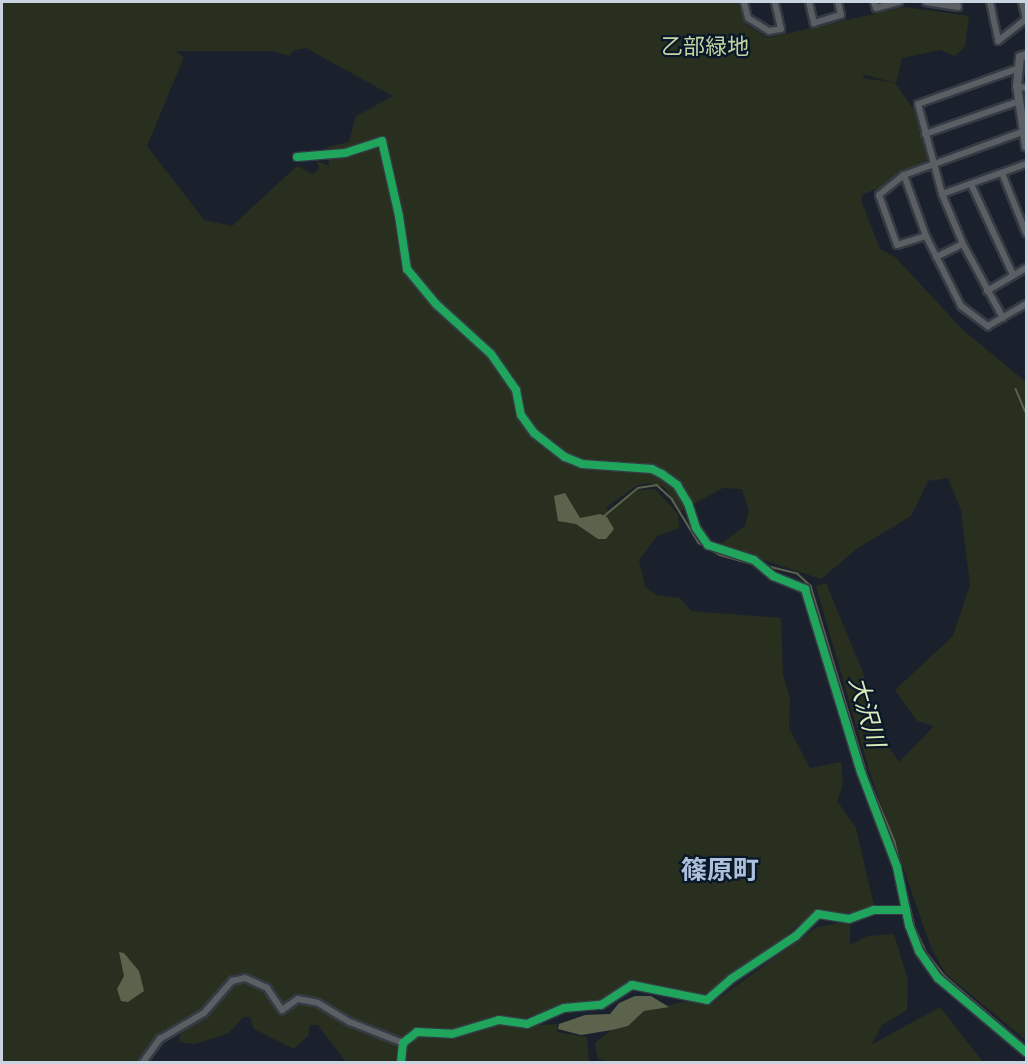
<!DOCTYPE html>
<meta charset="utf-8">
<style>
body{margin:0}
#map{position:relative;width:1028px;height:1064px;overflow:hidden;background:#1a212c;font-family:"PT Sans Narrow","Noto Sans JP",sans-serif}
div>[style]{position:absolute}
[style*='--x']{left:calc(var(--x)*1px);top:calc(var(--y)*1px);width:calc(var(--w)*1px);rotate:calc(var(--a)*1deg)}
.green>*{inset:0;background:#292f1e}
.water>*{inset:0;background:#5b634c}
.stream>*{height:1.5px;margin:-0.75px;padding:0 0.75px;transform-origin:0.75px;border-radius:0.75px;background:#5b634c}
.roads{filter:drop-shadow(2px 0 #343b44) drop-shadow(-2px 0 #343b44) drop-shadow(0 2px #343b44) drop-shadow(0 -2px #343b44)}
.minor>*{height:6px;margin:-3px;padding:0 3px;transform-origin:3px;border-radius:3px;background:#5b5e62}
.tertiary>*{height:8px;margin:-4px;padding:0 4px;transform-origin:4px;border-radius:4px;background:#5b5e62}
.cycleway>*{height:8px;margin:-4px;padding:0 4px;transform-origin:4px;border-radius:4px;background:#20a55d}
span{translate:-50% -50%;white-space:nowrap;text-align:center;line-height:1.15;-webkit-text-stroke:4.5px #09172a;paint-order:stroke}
.park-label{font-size:22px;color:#c3d5a1}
.water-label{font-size:24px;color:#daecb7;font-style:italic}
.quarter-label{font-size:26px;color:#aec1db;font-weight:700}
.frame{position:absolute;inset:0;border:3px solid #cad4e1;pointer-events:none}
</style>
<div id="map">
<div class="green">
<div style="clip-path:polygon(evenodd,2px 2px,738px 2px,744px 23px,767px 38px,905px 7px,969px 16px,965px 46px,955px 56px,940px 50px,902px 58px,896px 83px,865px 75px,862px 78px,895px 83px,914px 110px,927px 160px,896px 173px,883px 187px,863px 194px,861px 200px,880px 249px,895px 257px,963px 330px,1026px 382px,1026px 1040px,946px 974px,932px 950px,870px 773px,816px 586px,826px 583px,862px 670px,883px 738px,899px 762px,934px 726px,917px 721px,895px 690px,953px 636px,970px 585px,961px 510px,948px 478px,928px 481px,911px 516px,858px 548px,821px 579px,719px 545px,745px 526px,749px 511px,742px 489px,723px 488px,681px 511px,664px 487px,648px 483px,636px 486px,607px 507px,608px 511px,638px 490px,655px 489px,678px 514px,679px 528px,657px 536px,639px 560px,645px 587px,657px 595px,680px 598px,691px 611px,781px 618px,783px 675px,790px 699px,789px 728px,810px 768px,841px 762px,843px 784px,837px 801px,856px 828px,874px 906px,848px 917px,813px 913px,753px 963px,732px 974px,710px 995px,631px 984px,599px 1004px,559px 1006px,516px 1021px,492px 1019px,443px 1031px,413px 1029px,403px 1038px,399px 1062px,346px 1062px,318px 1025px,310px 1025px,308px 1036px,294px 1049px,254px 1029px,250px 1017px,243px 1017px,229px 1033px,195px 1044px,179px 1042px,180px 1033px,167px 1031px,140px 1062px,2px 1062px,2px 2px,306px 48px,393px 96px,356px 116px,349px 142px,327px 147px,329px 166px,317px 161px,319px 169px,313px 174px,297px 166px,232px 226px,204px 220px,147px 146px,184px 57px,175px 51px,273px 51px,289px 56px,294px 50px,306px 48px)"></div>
<div style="clip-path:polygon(850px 921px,850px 945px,868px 936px,894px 934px,908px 980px,907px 1010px,882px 1025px,871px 1045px,940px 1007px,983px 1062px,611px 1062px,598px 1059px,595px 1043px,612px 1030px,628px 1026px,644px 1011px,682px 1002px,714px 1002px,817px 927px)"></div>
<div style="clip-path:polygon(501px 1023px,523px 1026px,557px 1024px,557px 1032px,587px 1037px,589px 1062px,402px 1062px,405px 1044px,416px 1035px,453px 1037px)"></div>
</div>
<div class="water">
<div style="clip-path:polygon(565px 493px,580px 518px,600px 514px,607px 517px,614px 529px,606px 539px,598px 539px,576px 524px,558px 521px,554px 496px)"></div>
<div style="clip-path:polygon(119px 952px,124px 953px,139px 971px,144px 991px,128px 1002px,121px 1001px,117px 989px,124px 976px)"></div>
<div style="clip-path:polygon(635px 996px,651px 996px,669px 1007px,644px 1011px,628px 1026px,612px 1030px,581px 1035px,558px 1029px,559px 1024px,585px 1015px,610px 1014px,619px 1003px)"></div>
</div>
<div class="stream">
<div style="--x:1016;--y:389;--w:25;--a:67"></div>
<div style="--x:603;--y:517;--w:45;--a:-39.6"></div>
<div style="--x:638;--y:488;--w:19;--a:-9"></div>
<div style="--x:657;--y:485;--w:21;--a:43"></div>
<div style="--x:672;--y:499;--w:52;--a:58.5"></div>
<div style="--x:699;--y:543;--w:24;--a:30"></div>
<div style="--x:720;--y:555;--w:40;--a:16"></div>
<div style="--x:763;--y:565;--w:36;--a:14"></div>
<div style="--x:798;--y:574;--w:18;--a:43"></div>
<div style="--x:811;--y:586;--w:199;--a:73.4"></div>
<div style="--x:868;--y:777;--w:70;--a:67.4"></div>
<div style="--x:895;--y:842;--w:87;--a:76.8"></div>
<div style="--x:915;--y:927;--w:27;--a:66"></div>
<div style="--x:926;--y:952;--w:31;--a:52"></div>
<div style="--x:945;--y:976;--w:107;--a:40.8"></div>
</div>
<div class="roads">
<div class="minor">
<div style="--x:744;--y:2;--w:16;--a:76"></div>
<div style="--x:748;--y:18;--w:25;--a:32"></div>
<div style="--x:769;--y:31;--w:12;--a:-9"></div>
<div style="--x:781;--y:29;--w:28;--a:-103"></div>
<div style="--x:809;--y:2;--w:22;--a:77"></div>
<div style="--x:814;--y:23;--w:28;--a:-17"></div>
<div style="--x:841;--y:15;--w:13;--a:-103"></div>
<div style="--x:874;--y:2;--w:6;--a:72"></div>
<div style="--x:876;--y:8;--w:24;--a:-15"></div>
<div style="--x:926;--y:2;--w:32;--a:9"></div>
<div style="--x:958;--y:7;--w:5;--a:-101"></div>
<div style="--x:990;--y:2;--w:40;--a:78"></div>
<div style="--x:998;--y:41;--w:36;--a:-38"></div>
<div style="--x:1022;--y:2;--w:17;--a:77"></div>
<div style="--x:1017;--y:86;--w:9;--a:13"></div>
<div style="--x:925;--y:134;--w:97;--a:-19.2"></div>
<div style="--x:297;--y:157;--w:48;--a:-4.8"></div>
<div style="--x:345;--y:153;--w:39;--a:-18"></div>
<div style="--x:382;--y:141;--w:77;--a:77.2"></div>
<div style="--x:399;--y:216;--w:54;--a:81.4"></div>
<div style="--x:407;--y:269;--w:45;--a:50.4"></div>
<div style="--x:436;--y:304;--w:74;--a:42.3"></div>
<div style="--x:491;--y:354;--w:44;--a:55.2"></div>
<div style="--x:516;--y:390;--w:25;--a:79"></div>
<div style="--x:521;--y:415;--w:22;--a:54"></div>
<div style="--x:534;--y:433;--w:39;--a:38"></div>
<div style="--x:565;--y:457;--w:18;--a:22"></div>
<div style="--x:582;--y:464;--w:70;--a:4.1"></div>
<div style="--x:652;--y:469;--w:11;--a:27"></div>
<div style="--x:662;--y:474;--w:19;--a:36"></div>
<div style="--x:677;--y:485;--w:21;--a:59"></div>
<div style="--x:688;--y:503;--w:26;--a:72"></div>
<div style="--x:696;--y:528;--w:21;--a:55"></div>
<div style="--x:708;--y:545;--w:48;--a:18.1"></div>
<div style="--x:754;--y:560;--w:25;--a:40"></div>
<div style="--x:773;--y:576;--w:35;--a:22"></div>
<div style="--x:805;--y:589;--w:191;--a:73"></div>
<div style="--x:861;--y:772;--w:102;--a:69.2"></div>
<div style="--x:897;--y:867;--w:59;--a:78.3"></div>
<div style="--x:909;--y:925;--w:28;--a:69"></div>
<div style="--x:919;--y:951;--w:33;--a:55"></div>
<div style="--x:938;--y:978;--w:115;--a:40.1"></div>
<div style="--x:1002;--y:173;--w:65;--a:68.2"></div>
<div style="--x:904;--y:175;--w:65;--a:70.2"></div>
<div style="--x:926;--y:236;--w:78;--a:63.4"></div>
<div style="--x:961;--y:306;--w:34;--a:37"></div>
<div style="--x:988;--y:326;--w:44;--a:-30.1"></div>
<div style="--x:971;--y:184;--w:100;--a:65.2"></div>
<div style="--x:942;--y:194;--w:89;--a:-19.7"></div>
<div style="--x:926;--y:236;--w:30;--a:163"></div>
<div style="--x:897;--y:245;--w:53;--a:-109.8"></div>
<div style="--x:879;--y:195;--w:32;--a:-39"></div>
<div style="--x:904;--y:175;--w:126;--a:-20"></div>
<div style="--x:936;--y:257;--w:30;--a:-26"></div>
<div style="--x:987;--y:291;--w:45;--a:-30.5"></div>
<div style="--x:1003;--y:318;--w:84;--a:-118.4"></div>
<div style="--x:963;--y:244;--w:54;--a:-112.8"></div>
<div style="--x:942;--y:194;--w:93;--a:-104.9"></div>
<div style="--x:918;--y:104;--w:105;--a:-19.5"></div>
<div style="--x:143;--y:1062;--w:29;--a:-54"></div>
<div style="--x:160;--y:1039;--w:51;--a:-30.6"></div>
<div style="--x:204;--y:1013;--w:43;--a:-48.8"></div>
<div style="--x:232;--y:981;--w:13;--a:-13"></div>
<div style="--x:245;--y:978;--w:24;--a:24"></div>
<div style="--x:267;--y:988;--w:27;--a:56"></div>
<div style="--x:282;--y:1010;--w:19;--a:-35"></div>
<div style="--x:298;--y:999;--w:20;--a:11"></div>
<div style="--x:318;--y:1003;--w:37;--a:31"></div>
<div style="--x:350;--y:1022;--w:57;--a:21.6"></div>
<div style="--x:401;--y:1062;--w:19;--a:-84"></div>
<div style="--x:403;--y:1043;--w:18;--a:-38"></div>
<div style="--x:417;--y:1032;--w:35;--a:3"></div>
<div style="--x:452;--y:1034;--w:49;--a:-16.6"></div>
<div style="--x:499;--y:1020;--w:28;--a:8"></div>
<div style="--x:527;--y:1024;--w:40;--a:-23.4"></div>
<div style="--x:564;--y:1008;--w:37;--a:-5"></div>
<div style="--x:601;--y:1005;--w:37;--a:-33"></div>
<div style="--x:632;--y:985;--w:76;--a:11.3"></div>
<div style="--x:707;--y:1000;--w:32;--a:-41"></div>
<div style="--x:731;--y:979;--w:78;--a:-33.5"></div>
<div style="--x:796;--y:936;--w:31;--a:-45"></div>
<div style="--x:818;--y:914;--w:31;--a:9"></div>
<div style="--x:849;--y:919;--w:27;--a:-20"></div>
<div style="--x:874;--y:910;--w:32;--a:0"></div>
</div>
<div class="tertiary">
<div style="--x:1026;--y:55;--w:6;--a:162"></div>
<div style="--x:1020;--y:57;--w:29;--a:96"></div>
<div style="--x:1017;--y:86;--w:61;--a:81.5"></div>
</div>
</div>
<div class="cycleway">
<div style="--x:297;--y:157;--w:48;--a:-4.8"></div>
<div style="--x:345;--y:153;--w:39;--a:-18"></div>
<div style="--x:382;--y:141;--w:77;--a:77.2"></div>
<div style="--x:399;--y:216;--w:54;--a:81.4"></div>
<div style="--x:407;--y:269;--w:45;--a:50.4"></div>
<div style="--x:436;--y:304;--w:74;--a:42.3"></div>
<div style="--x:491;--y:354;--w:44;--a:55.2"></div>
<div style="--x:516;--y:390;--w:25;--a:79"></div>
<div style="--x:521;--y:415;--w:22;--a:54"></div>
<div style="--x:534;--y:433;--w:39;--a:38"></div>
<div style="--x:565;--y:457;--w:18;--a:22"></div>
<div style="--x:582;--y:464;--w:70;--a:4.1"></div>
<div style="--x:652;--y:469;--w:11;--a:27"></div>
<div style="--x:662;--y:474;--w:19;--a:36"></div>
<div style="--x:677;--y:485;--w:21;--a:59"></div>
<div style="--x:688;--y:503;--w:26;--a:72"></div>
<div style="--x:696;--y:528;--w:21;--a:55"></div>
<div style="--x:708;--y:545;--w:48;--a:18.1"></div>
<div style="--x:754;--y:560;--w:25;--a:40"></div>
<div style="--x:773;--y:576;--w:35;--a:22"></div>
<div style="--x:805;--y:589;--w:191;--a:73"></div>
<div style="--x:861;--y:772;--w:102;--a:69.2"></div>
<div style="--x:897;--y:867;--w:59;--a:78.3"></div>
<div style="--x:909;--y:925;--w:28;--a:69"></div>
<div style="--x:919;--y:951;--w:33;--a:55"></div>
<div style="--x:938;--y:978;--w:115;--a:40.1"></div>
<div style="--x:401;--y:1062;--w:19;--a:-84"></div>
<div style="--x:403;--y:1043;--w:18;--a:-38"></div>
<div style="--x:417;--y:1032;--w:35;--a:3"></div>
<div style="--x:452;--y:1034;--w:49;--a:-16.6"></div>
<div style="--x:499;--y:1020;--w:28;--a:8"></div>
<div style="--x:527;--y:1024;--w:40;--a:-23.4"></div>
<div style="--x:564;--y:1008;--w:37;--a:-5"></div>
<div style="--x:601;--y:1005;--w:37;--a:-33"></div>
<div style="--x:632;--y:985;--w:76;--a:11.3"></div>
<div style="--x:707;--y:1000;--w:32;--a:-41"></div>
<div style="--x:731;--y:979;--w:78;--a:-33.5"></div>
<div style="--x:796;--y:936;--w:31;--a:-45"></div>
<div style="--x:818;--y:914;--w:31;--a:9"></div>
<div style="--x:849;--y:919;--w:27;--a:-20"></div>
<div style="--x:874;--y:910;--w:32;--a:0"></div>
</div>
<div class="park-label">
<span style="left:705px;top:47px">乙部緑地</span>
</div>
<div class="water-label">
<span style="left:867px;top:712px;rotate:74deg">大沢川</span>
</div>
<div class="quarter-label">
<span style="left:720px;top:870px">篠原町</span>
</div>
<div class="frame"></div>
</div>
